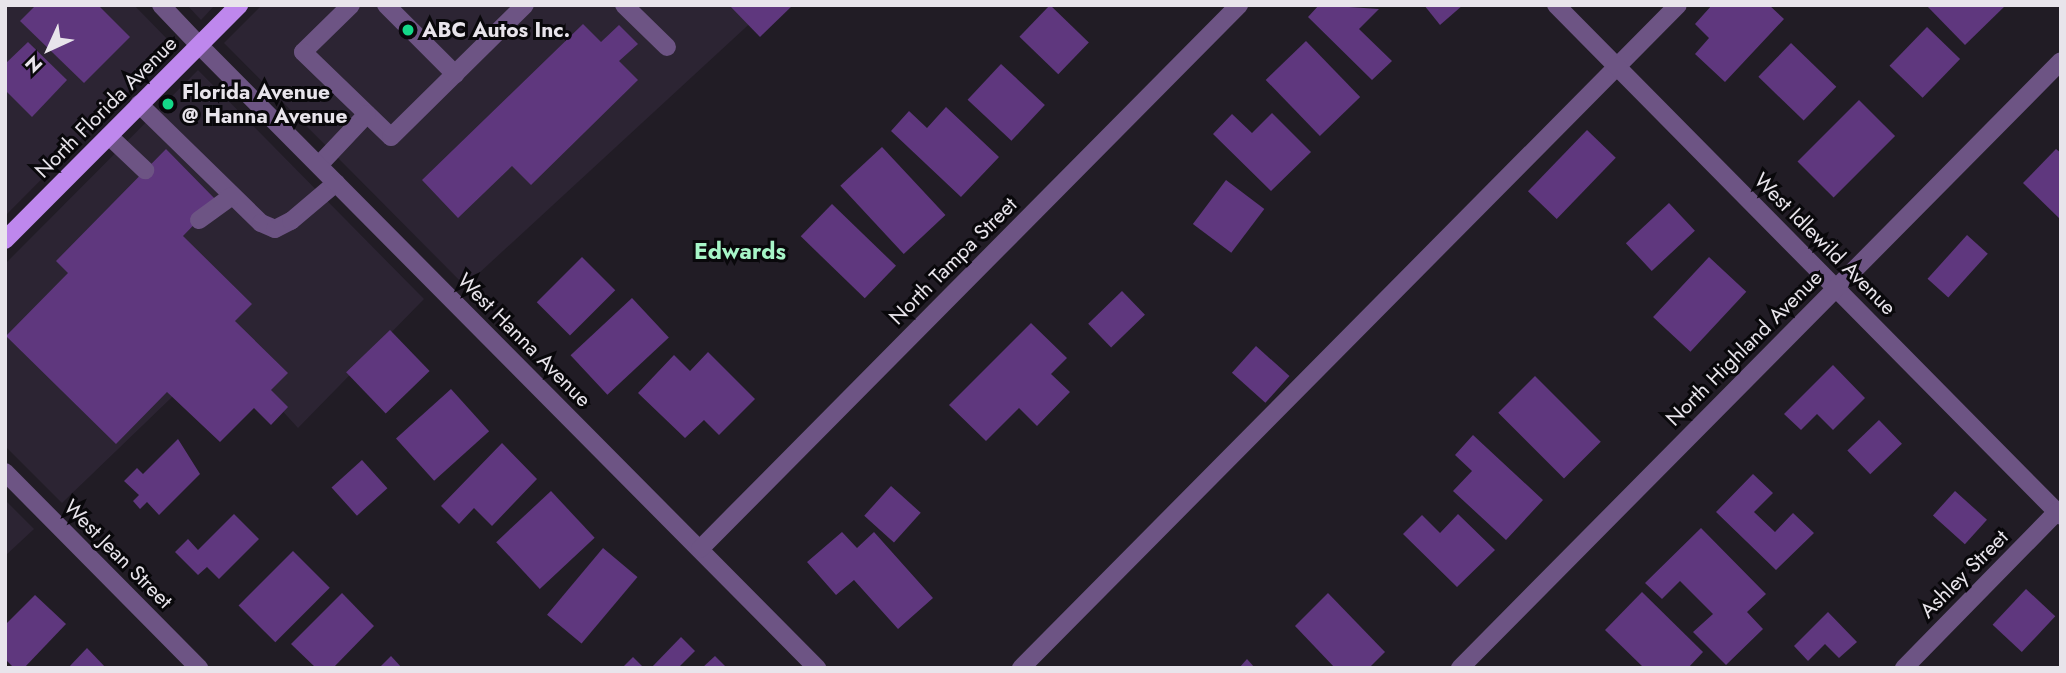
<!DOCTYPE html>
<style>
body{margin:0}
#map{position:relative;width:2066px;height:673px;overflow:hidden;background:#211c25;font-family:Jost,sans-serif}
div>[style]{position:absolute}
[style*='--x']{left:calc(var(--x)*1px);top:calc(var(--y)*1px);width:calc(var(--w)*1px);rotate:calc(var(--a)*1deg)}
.built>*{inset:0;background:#2c2433}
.building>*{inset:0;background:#5f377e;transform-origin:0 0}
.service>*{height:18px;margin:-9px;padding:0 9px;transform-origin:9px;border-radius:9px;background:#6d5484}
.minor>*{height:18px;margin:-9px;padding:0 9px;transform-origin:9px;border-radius:9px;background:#6d5484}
.tertiary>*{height:18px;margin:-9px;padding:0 9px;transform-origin:9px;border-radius:9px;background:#6d5484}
.primary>*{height:18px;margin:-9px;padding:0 9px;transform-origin:9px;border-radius:9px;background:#be87ed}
.dots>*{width:19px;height:19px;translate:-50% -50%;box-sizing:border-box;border:4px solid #09080b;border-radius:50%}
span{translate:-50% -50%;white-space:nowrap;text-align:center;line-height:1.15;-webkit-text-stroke:6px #09080b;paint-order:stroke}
.poi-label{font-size:21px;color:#e8e4eb;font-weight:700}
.left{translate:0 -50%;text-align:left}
.street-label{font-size:21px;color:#e8e4eb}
.neighbourhood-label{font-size:23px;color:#a7f6c8;font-weight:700}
.frame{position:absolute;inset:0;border:7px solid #e8e4eb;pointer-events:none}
.north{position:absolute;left:14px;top:14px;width:70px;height:70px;-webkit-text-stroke:5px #09080b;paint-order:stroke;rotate:225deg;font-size:19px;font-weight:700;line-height:28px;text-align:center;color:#e8e4eb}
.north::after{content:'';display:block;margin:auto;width:24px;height:32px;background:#e8e4eb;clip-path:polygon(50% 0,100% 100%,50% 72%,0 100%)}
</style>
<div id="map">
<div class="built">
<div style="clip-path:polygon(5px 5px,134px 5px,174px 46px,5px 216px)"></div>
<div style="clip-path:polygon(187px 5px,215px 5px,201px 20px)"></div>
<div style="clip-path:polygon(262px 5px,770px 5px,465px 286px,224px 43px)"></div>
<div style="clip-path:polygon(198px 70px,424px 299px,298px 428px,224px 347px,62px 503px,5px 446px,5px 264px)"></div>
<div style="clip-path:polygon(5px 500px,34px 529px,5px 556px)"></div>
</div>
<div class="building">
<div style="clip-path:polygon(36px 5px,98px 5px,130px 37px,84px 83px,20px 21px)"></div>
<div style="clip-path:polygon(729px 5px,793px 5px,760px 37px)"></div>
<div style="left:1050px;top:5px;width:54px;height:44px;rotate:44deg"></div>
<div style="clip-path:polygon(1319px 5px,1379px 9px,1359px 29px,1392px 61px,1372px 80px,1308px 17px)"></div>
<div style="clip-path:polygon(1424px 5px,1463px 5px,1440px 25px)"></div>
<div style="clip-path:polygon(1712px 5px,1769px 5px,1784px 19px,1725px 82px,1695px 54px,1709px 38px,1695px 24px)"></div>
<div style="clip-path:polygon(1926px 5px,2006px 5px,1965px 45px)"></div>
<div style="clip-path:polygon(583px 24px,601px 42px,619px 25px,638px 44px,619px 61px,638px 80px,531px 185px,512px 166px,458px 218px,422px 180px)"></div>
<div style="left:1927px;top:27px;width:46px;height:54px;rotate:44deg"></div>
<div style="left:1306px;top:41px;width:78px;height:56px;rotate:46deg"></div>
<div style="clip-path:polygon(28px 42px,67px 80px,32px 117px,5px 90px,5px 64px)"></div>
<div style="left:1791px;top:43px;width:63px;height:47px;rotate:44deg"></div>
<div style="left:1001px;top:64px;width:60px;height:49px;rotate:43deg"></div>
<div style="left:1859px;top:100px;width:51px;height:87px;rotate:45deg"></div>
<div style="clip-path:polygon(946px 107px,999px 157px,961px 197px,891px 131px,909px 111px,927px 128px)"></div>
<div style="clip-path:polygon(1272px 113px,1311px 152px,1271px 191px,1213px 134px,1232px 114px,1252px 133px)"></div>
<div style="left:1587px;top:130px;width:40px;height:85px;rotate:44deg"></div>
<div style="left:882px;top:147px;width:93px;height:57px;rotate:47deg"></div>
<div style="clip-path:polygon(166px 149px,217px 201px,183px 236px,252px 304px,235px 321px,288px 373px,271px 390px,288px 407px,271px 425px,254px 408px,220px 442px,167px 392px,116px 444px,6px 336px,68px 273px,56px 261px)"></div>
<div style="clip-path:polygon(2056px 149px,2061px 153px,2061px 220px,2023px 183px)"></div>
<div style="left:1226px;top:180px;width:48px;height:55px;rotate:37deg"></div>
<div style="left:1669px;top:203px;width:38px;height:59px;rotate:47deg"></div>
<div style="left:832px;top:204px;width:89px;height:45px;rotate:44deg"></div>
<div style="left:1967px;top:235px;width:28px;height:59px;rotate:42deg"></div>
<div style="left:582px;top:257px;width:47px;height:64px;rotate:45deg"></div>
<div style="left:1709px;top:257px;width:51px;height:82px;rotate:43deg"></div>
<div style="left:1122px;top:291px;width:33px;height:47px;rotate:46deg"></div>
<div style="left:632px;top:298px;width:54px;height:84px;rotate:47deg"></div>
<div style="clip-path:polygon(1031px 323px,1067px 358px,1051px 374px,1070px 392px,1037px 426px,1019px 408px,986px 441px,949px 405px)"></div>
<div style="left:390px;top:330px;width:57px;height:61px;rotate:46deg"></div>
<div style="left:1256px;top:346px;width:45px;height:36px;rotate:42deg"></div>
<div style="clip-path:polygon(708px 352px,755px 399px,719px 435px,704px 420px,685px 438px,638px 393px,674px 355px,690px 371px)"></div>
<div style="clip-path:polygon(1833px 365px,1865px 398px,1833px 430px,1817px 414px,1801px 430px,1784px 414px)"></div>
<div style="left:1535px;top:376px;width:93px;height:52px;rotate:45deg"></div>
<div style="left:451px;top:389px;width:57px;height:74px;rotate:48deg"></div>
<div style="left:1879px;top:420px;width:33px;height:44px;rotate:46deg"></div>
<div style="clip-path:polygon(1473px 435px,1543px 500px,1506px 540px,1453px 491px,1472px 471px,1455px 455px)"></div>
<div style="clip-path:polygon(178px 439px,200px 474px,159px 515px,147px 502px,140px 509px,133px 501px,139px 495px,124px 481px,137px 468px,143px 474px)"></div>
<div style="clip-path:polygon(502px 443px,537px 479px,492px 526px,474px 508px,459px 524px,441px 506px)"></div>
<div style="left:362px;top:460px;width:38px;height:41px;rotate:48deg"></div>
<div style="clip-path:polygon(1753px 474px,1773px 493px,1754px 512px,1775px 532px,1793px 513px,1814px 533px,1776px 570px,1716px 512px)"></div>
<div style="left:891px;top:486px;width:40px;height:40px;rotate:42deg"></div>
<div style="left:551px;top:491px;width:64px;height:75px;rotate:47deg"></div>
<div style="left:1955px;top:491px;width:43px;height:33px;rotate:42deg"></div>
<div style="clip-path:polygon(234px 514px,259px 539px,219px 579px,207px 567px,198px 575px,175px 552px,188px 539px,198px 550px)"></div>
<div style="clip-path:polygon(1458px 514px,1495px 550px,1457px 587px,1403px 534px,1422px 515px,1440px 533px)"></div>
<div style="clip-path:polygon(1701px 528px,1766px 594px,1747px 612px,1763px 629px,1726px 665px,1693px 632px,1713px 614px,1680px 581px,1662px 599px,1645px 583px)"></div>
<div style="clip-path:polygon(842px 532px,857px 548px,874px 532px,933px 598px,898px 629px,854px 580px,836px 595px,807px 562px)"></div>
<div style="left:603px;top:548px;width:45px;height:87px;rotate:40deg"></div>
<div style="left:293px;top:551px;width:52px;height:77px;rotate:45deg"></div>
<div style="left:2026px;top:589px;width:40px;height:49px;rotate:43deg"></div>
<div style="clip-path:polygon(1642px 592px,1703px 652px,1688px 668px,1644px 668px,1605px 630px)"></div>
<div style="clip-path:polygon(342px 593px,374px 626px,333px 668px,316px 668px,291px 644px)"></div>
<div style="clip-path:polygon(1328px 593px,1385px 652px,1369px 668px,1335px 668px,1295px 626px)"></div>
<div style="clip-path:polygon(35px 595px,66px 624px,24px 668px,14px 668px,5px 659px,5px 625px)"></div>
<div style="clip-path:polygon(1828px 612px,1857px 642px,1839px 658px,1825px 644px,1808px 661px,1794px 646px)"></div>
<div style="clip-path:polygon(681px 637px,695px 651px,678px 668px,651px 668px)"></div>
<div style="clip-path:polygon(87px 648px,106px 668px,68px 668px)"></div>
<div style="clip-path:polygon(391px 656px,402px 668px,379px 668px)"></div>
<div style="clip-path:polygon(715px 656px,727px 668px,702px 668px)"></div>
<div style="clip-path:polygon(633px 657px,644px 668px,622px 668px)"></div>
<div style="clip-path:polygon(1247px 659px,1255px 668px,1239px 668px)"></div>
</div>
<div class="service">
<div style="--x:351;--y:5;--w:67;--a:135.6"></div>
<div style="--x:303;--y:52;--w:122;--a:44"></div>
<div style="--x:391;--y:137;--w:188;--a:-44.6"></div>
<div style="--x:386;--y:5;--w:98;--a:45"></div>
<div style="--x:624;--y:5;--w:60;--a:44.3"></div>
<div style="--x:139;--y:104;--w:170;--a:44.3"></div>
<div style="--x:261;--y:223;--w:15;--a:23"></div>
<div style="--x:275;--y:229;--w:18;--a:-27"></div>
<div style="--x:291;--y:221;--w:59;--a:-40.2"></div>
<div style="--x:109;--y:136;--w:50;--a:43.4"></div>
<div style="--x:319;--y:165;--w:70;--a:-46.7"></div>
<div style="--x:199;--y:220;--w:41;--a:-36"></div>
<div style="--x:1021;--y:668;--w:933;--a:-45.26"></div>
</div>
<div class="minor">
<div style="--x:1556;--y:5;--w:718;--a:45.34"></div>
<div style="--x:199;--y:45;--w:878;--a:45.23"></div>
<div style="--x:5;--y:472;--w:276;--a:45.3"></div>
<div style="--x:700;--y:549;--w:766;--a:-45.26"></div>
<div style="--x:1460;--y:668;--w:854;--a:-45.28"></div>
<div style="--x:1904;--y:668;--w:219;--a:-45.6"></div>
</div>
<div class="tertiary">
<div style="--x:161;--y:5;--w:55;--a:46.5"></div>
</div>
<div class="primary">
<div style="--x:5;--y:240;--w:332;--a:-45.1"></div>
</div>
<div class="dots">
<div style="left:408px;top:30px;background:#14d989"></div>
<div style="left:168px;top:104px;background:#14d989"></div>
</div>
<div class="poi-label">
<span class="left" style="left:422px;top:30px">ABC Autos Inc.</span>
<span class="left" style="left:182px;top:104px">Florida Avenue<br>@ Hanna Avenue</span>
</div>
<div class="street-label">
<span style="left:106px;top:107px;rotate:-45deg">North Florida Avenue</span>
<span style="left:1825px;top:244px;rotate:45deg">West Idlewild Avenue</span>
<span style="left:953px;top:261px;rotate:-45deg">North Tampa Street</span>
<span style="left:524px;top:340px;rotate:45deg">West Hanna Avenue</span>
<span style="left:1744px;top:348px;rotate:-45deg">North Highland Avenue</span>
<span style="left:118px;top:554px;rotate:45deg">West Jean Street</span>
<span style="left:1964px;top:574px;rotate:-45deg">Ashley Street</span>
</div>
<div class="neighbourhood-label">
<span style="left:740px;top:251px">Edwards</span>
</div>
<div class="frame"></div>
<div class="north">N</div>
</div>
